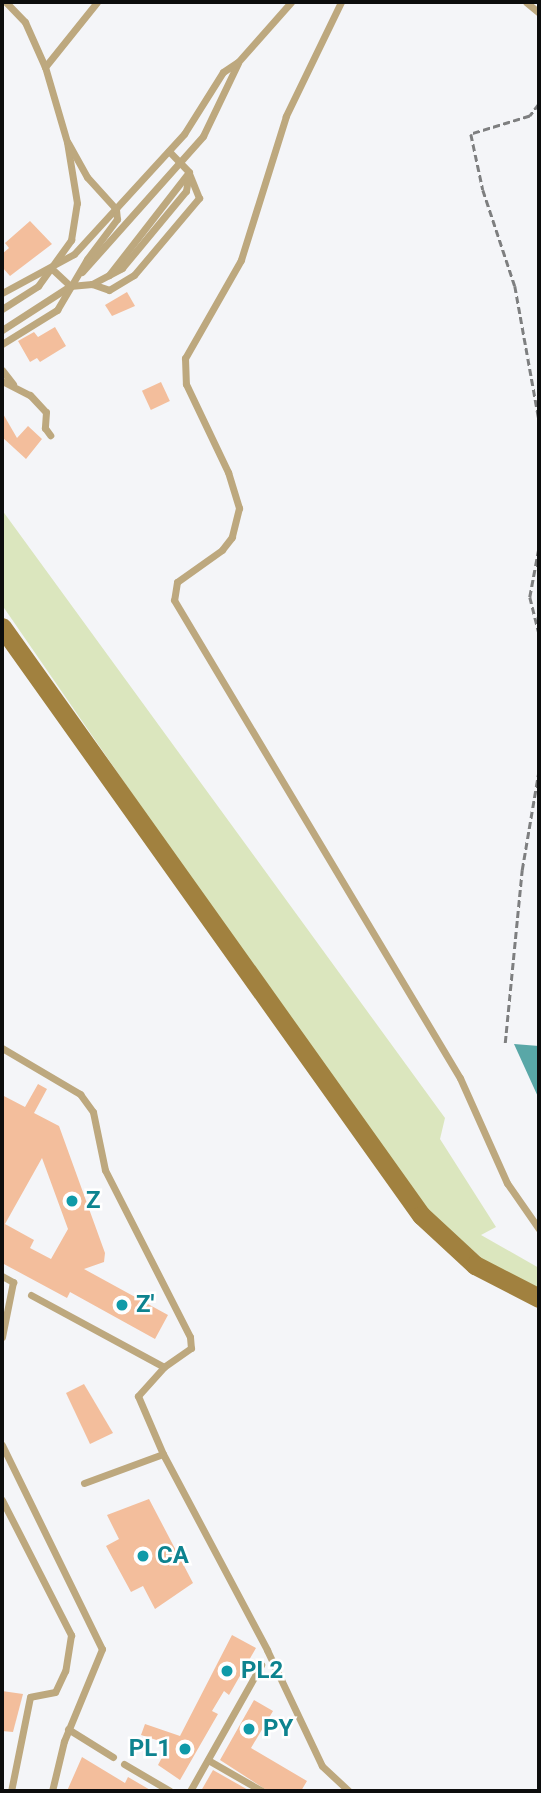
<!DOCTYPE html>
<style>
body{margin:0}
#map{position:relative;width:541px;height:1793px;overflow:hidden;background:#f4f5f8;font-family:Roboto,sans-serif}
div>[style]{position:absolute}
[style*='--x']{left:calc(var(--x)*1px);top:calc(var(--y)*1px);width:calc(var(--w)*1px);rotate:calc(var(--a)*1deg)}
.green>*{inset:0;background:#dbe6be}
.water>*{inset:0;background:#59a7a7}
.building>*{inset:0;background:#f3be9c;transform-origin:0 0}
.path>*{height:2.5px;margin-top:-1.25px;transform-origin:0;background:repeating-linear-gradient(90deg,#7e7f80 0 7px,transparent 0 10.5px)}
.service>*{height:7px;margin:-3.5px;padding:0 3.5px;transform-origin:3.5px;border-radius:3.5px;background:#bda87e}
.secondary>*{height:19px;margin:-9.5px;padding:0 9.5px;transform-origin:9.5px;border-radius:9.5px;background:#a1813f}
.dots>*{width:19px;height:19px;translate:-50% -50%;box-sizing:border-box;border:4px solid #fff;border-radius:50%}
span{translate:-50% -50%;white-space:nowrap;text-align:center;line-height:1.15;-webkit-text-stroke:5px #fff;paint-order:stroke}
.culture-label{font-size:24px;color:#0d838f;font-weight:700}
.left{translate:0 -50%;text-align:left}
.right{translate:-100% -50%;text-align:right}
.frame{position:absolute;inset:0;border:4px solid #0c0d0d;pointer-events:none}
</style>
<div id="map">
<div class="green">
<div style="clip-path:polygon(2px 510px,445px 1118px,440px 1139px,496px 1227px,481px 1235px,539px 1268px,539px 1289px,485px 1261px,426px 1209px,231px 937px,2px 605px)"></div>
</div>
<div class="water">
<div style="clip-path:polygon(514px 1044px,539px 1046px,539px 1099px)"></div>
</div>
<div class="building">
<div style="clip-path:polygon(30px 221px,52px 244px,10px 276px,2px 267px,2px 254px,9px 248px,5px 243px)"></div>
<div style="clip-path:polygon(127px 292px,135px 306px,112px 316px,105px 305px)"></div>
<div style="clip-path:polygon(55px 327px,66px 346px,40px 362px,37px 358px,30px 362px,18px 341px,34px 332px,38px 337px)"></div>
<div style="left:161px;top:382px;width:21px;height:21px;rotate:65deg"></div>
<div style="clip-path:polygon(2px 412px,17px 438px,28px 426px,42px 439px,26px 459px,2px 437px)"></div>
<div style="clip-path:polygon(evenodd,38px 1084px,47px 1089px,34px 1113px,59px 1126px,105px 1253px,104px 1262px,84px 1269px,168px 1315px,155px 1339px,70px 1292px,67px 1298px,2px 1263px,2px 1095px,25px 1107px,38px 1084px,42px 1158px,68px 1229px,51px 1259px,30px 1248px,34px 1240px,5px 1224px,42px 1158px)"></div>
<div style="clip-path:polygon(84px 1384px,113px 1433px,90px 1444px,66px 1393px)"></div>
<div style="clip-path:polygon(149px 1499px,193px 1583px,155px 1609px,143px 1586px,131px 1592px,106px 1546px,119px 1539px,107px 1515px)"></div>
<div style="clip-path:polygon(232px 1635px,256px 1648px,229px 1695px,224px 1691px,212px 1711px,218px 1714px,180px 1780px,158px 1765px,169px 1744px,141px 1735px,145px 1724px,180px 1736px)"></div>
<div style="clip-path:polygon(2px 1691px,23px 1694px,13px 1732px,2px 1731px)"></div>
<div style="clip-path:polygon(254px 1700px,273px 1711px,251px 1748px,307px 1781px,301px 1791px,268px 1791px,220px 1760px)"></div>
<div style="clip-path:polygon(82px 1757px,125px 1783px,128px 1777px,152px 1791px,67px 1791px)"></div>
<div style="clip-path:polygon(213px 1770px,250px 1791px,201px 1791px)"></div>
</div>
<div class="path">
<div style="--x:539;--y:104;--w:15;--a:127"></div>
<div style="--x:530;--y:116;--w:62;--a:163"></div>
<div style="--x:471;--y:134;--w:57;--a:77.9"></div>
<div style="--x:483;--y:190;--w:101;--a:71.6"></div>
<div style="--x:515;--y:286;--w:136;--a:79.8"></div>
<div style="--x:539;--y:549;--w:49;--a:100.6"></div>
<div style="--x:530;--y:597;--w:37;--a:76"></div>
<div style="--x:505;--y:1043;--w:174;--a:-84.4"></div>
<div style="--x:522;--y:870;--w:102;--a:-80.4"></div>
</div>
<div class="service">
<div style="--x:341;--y:2;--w:127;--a:115.8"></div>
<div style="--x:286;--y:116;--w:151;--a:107.4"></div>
<div style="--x:241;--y:260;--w:113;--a:119.7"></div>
<div style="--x:185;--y:358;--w:26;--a:88"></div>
<div style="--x:186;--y:384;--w:98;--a:64.5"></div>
<div style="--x:228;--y:472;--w:38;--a:73"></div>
<div style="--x:239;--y:508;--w:30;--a:104"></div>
<div style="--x:232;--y:537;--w:16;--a:128"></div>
<div style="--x:222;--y:550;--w:55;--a:144.6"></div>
<div style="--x:177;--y:582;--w:18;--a:99"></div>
<div style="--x:174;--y:600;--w:557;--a:59.11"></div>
<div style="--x:460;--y:1078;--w:115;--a:65.9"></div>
<div style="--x:507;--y:1183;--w:56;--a:55.2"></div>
<div style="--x:526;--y:2;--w:17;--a:40"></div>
<div style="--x:45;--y:67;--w:83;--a:-51.3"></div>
<div style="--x:51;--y:268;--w:26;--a:43"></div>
<div style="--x:82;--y:272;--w:182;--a:-48.3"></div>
<div style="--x:203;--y:136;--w:81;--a:-64.4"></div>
<div style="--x:109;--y:275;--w:130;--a:-52.2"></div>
<div style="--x:189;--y:172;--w:29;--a:-134"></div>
<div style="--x:92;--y:284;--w:18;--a:19"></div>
<div style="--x:109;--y:290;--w:29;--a:-31"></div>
<div style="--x:134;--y:275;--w:101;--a:-49.8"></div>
<div style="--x:199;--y:198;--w:27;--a:-112"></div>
<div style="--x:2;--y:293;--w:82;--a:-28.4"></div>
<div style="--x:74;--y:254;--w:163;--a:-47.5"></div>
<div style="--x:184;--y:134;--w:73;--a:-57.8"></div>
<div style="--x:223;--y:72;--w:18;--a:-34"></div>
<div style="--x:238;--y:62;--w:80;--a:-48.5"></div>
<div style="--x:2;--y:309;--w:43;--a:-32.6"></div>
<div style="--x:38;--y:286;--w:57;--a:-54.3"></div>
<div style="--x:71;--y:240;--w:37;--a:-81"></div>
<div style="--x:77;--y:203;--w:62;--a:-99.3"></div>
<div style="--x:67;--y:142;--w:78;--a:-106.3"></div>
<div style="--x:45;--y:67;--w:49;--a:-114"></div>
<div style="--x:25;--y:22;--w:28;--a:-134"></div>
<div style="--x:2;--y:330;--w:81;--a:-32.9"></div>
<div style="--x:70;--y:286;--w:22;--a:-5"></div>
<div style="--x:92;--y:284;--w:34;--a:-28"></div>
<div style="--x:122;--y:268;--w:100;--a:-50.3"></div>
<div style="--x:186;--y:191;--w:19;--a:-81"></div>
<div style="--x:2;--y:344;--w:65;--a:-31.7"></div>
<div style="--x:57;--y:310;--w:59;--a:-59.5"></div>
<div style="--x:87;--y:259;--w:50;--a:-53.1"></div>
<div style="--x:117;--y:219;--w:10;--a:-96"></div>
<div style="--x:116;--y:209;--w:43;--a:-132.2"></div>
<div style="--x:87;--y:177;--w:39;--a:-119"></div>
<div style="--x:2;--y:370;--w:18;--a:52"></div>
<div style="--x:2;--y:381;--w:31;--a:27"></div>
<div style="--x:30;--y:395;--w:23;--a:47"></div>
<div style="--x:46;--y:412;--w:16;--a:94"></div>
<div style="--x:45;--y:428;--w:9;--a:54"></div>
<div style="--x:2;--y:1048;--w:91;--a:30.5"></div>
<div style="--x:80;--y:1094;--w:22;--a:54"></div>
<div style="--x:93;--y:1112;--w:59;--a:78.3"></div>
<div style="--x:105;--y:1170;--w:187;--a:63"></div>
<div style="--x:190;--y:1337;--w:11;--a:85"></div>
<div style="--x:191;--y:1348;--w:33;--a:145"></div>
<div style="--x:164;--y:1367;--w:39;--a:132"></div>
<div style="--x:138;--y:1396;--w:63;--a:66.7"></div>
<div style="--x:163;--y:1454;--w:222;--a:62"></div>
<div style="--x:267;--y:1650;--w:128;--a:64.6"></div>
<div style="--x:322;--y:1766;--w:37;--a:43"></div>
<div style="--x:2;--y:1276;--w:13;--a:29"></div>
<div style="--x:13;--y:1282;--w:56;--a:101.3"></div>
<div style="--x:31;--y:1295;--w:151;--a:28.4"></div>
<div style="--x:2;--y:1445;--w:227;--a:63.9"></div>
<div style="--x:102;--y:1649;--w:100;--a:112.4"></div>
<div style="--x:64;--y:1741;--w:51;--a:103.5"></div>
<div style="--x:84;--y:1483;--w:84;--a:-20.2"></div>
<div style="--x:2;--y:1500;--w:152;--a:62.9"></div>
<div style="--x:71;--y:1635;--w:36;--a:99"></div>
<div style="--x:65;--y:1671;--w:23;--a:115"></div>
<div style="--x:55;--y:1692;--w:25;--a:169"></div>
<div style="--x:30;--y:1697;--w:96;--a:101.4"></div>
<div style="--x:68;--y:1729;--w:53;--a:31.9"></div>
<div style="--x:208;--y:1760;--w:62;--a:29.9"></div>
<div style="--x:124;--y:1764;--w:53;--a:30.4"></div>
<div style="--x:190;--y:1791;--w:145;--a:-60.6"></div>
</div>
<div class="secondary">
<div style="--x:2;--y:627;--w:722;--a:54.53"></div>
<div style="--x:421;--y:1215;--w:74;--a:42.8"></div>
<div style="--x:475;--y:1265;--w:72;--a:27.3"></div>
</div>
<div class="dots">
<div style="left:72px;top:1201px;background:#0f9aa8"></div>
<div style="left:122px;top:1305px;background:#0f9aa8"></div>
<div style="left:143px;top:1556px;background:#0f9aa8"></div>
<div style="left:227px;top:1671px;background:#0f9aa8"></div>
<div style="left:249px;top:1729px;background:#0f9aa8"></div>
<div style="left:185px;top:1749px;background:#0f9aa8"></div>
</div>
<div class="culture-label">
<span class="left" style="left:86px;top:1201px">Z</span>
<span class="left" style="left:136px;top:1305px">Z'</span>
<span class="left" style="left:157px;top:1556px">CA</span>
<span class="left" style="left:241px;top:1671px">PL2</span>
<span class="left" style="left:263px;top:1729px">PY</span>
<span class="right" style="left:171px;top:1749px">PL1</span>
</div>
<div class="frame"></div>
</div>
